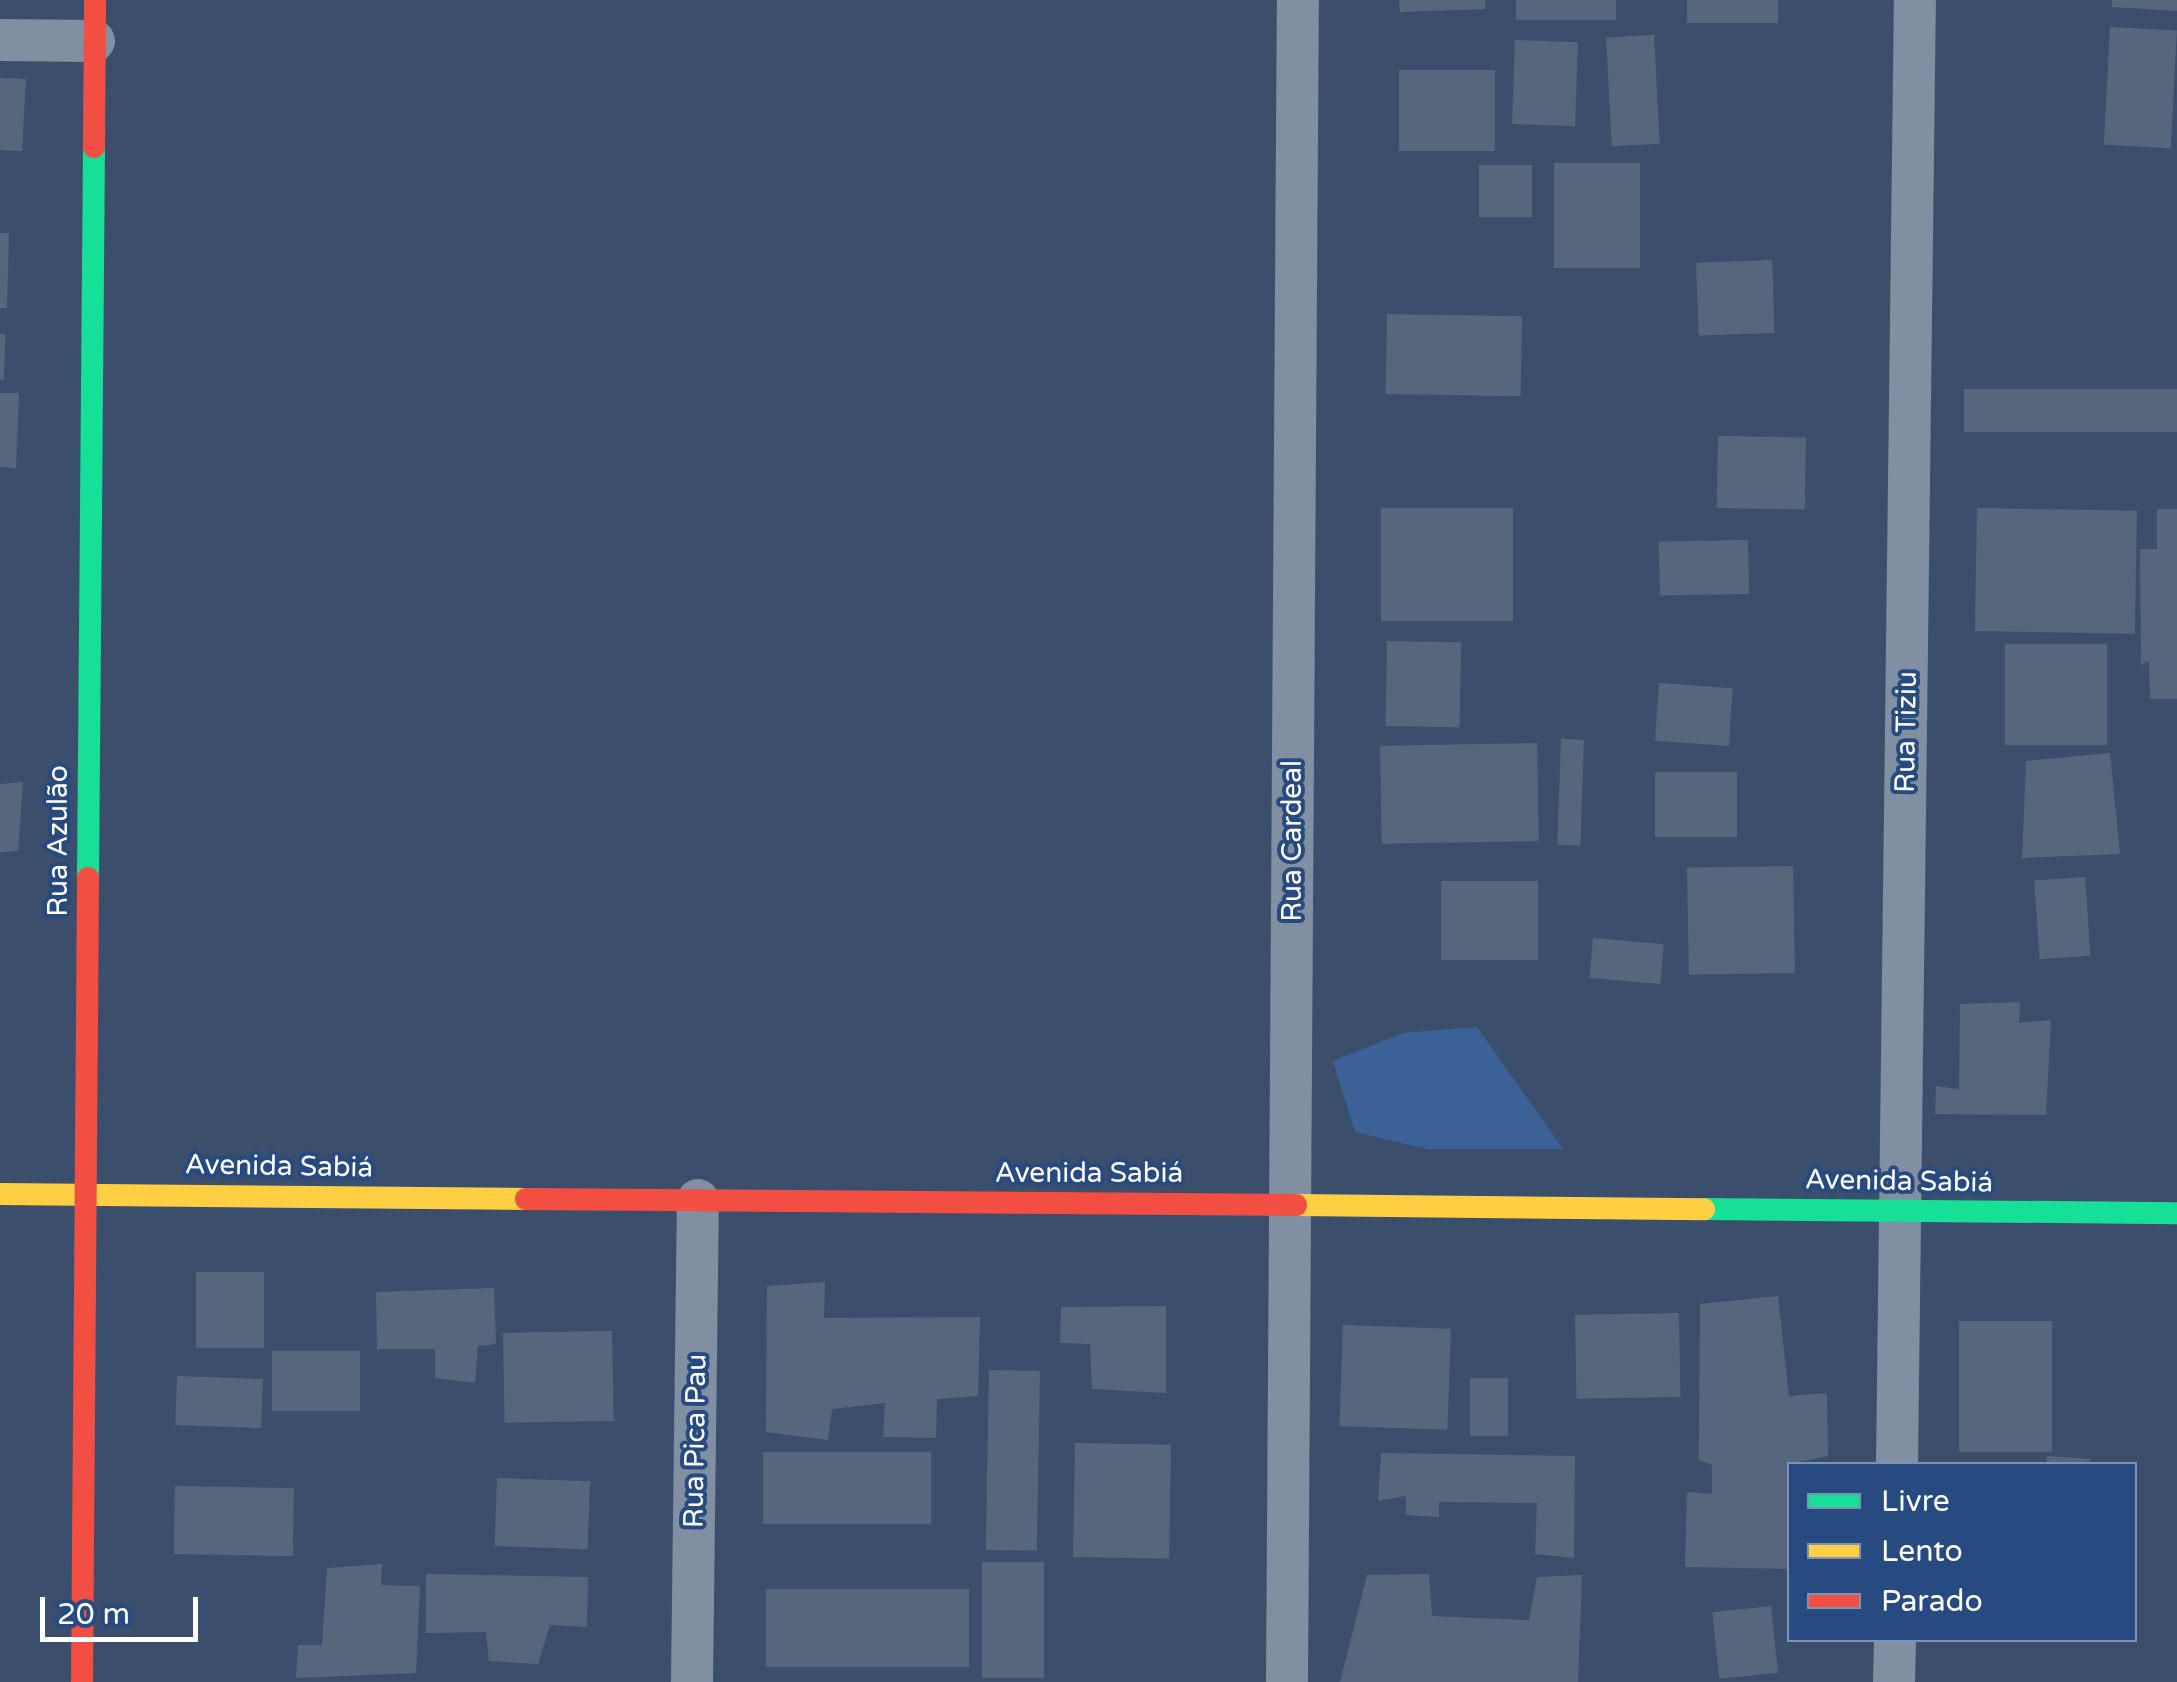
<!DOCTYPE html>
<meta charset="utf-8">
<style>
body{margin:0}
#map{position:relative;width:2177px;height:1682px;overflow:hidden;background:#3b4f6c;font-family:"Varela Round",sans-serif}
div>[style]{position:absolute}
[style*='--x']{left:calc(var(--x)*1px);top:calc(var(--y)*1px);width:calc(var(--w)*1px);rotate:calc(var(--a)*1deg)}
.green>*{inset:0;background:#3c6196}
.building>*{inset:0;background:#56677d;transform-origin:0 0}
.street>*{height:42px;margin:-21px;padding:0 21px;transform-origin:21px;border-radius:21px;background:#818fa2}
.fast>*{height:22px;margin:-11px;padding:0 11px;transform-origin:11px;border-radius:11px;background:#16e098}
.slow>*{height:22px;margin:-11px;padding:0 11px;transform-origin:11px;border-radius:11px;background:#ffcf43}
.jam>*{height:22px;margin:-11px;padding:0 11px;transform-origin:11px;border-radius:11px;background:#f24e42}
span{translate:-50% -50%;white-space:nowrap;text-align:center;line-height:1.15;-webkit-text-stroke:8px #274b80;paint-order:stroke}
.street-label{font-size:28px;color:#fff}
.legend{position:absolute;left:1787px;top:1462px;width:350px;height:180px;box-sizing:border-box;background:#274b80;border:2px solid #7d93b3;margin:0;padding:12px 18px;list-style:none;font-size:30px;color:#fff}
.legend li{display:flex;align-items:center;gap:20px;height:50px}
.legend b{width:50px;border:2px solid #7d93b3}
.scale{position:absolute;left:40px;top:1597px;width:158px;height:45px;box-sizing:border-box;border:5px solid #fff;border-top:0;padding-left:12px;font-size:30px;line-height:35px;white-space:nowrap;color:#fff;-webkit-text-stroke:8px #274b80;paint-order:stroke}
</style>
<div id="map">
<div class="green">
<div style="clip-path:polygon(1477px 1027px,1563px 1149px,1427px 1149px,1355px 1132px,1333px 1061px,1403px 1033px)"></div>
</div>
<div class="building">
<div style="clip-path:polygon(1399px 0,1485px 0,1486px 9px,1400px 12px)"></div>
<div style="left:1516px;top:0;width:100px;height:20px"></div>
<div style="left:1687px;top:0;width:91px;height:23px"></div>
<div style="clip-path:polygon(2112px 0,2177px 0,2177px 11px,2112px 7px)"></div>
<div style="left:2110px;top:27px;width:67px;height:118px;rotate:3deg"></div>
<div style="left:1654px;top:35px;width:109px;height:48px;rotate:87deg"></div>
<div style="left:1515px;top:40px;width:63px;height:84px;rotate:2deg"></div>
<div style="left:1495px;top:70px;width:81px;height:96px;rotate:90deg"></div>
<div style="clip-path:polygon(0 78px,26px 79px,22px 151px,0 150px)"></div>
<div style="left:1554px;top:163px;width:86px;height:105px"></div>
<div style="left:1479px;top:165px;width:53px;height:52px"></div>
<div style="clip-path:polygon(0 233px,9px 233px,7px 308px,0 308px)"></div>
<div style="left:1772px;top:260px;width:73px;height:76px;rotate:88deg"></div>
<div style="left:1387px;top:314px;width:135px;height:80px;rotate:1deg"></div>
<div style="clip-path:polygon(0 334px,5px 334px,4px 380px,0 380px)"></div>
<div style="left:2177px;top:389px;width:43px;height:213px;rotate:90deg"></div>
<div style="clip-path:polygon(0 393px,19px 393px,16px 468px,0 467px)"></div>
<div style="left:1718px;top:436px;width:88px;height:72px;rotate:1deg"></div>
<div style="left:1381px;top:508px;width:132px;height:113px"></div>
<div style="left:1977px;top:508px;width:160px;height:123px;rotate:1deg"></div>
<div style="clip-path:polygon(2157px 509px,2177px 509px,2177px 699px,2150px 699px,2149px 661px,2141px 665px,2140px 549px,2157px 549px)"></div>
<div style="left:1748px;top:540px;width:54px;height:89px;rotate:89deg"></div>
<div style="left:1387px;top:641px;width:74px;height:85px;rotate:1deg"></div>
<div style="left:2005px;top:644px;width:102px;height:101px"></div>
<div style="left:1659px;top:683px;width:74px;height:58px;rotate:4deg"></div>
<div style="left:1561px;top:739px;width:23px;height:106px;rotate:2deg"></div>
<div style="left:1537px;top:743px;width:98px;height:157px;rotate:89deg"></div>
<div style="clip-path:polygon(2110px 753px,2120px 854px,2022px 858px,2026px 761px)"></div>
<div style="left:1655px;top:772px;width:82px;height:65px"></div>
<div style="clip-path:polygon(23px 782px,18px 851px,0 852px,0 784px)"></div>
<div style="left:1793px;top:866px;width:107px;height:106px;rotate:89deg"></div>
<div style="left:2085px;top:877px;width:79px;height:51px;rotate:86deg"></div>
<div style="left:1441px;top:881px;width:97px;height:79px"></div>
<div style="left:1593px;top:938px;width:71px;height:40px;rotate:5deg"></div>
<div style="clip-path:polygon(2020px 1002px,2019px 1023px,2051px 1020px,2046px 1115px,1935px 1114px,1936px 1086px,1959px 1089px,1960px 1004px)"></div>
<div style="left:196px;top:1272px;width:68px;height:76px"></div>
<div style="clip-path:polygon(825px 1282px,824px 1318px,980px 1317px,978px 1396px,937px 1399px,936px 1438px,883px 1437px,885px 1403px,832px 1409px,828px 1440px,766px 1432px,767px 1286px)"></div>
<div style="clip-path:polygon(494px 1288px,496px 1344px,478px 1346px,475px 1383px,435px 1378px,435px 1349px,377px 1349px,376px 1292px)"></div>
<div style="clip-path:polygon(1778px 1296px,1789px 1396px,1827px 1393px,1828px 1456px,1790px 1464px,1790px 1569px,1685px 1567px,1687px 1492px,1712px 1494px,1712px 1465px,1699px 1460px,1700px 1304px)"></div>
<div style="clip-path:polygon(1166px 1306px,1166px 1393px,1092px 1389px,1090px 1344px,1060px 1343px,1061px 1307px)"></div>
<div style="left:1679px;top:1313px;width:84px;height:104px;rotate:89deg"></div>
<div style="left:2052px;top:1321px;width:131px;height:93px;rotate:90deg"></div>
<div style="left:1343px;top:1325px;width:108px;height:101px;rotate:2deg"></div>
<div style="left:612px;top:1331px;width:90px;height:109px;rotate:89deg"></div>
<div style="left:360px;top:1351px;width:60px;height:88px;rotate:90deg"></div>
<div style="left:989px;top:1370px;width:51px;height:180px;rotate:1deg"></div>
<div style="left:177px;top:1376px;width:86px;height:49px;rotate:2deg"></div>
<div style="left:1470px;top:1378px;width:38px;height:58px"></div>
<div style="left:1075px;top:1443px;width:96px;height:114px;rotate:1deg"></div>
<div style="left:931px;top:1452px;width:72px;height:168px;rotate:90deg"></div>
<div style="clip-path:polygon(1381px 1453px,1575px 1456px,1574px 1558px,1535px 1554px,1537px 1503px,1439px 1502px,1439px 1517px,1406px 1515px,1406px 1496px,1378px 1501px)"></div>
<div style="clip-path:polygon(2047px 1456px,2090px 1459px,2090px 1464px,2046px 1464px)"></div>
<div style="left:497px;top:1478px;width:93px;height:68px;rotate:2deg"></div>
<div style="left:175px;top:1486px;width:119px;height:68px;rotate:1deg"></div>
<div style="left:982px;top:1562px;width:62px;height:116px"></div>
<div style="clip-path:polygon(382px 1564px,381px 1585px,420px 1586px,416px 1673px,296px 1678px,298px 1645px,322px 1645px,327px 1568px)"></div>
<div style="clip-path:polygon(426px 1574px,588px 1577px,587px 1627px,550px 1625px,538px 1664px,489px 1661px,486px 1632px,426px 1633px)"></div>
<div style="clip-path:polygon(1429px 1574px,1432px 1616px,1529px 1620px,1537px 1577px,1582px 1575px,1578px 1682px,1340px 1682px,1367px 1575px)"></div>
<div style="left:766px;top:1589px;width:203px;height:78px"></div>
<div style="left:1771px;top:1606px;width:67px;height:59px;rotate:84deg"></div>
</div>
<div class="street">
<div style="--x:0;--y:40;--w:94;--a:0.6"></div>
<div style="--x:1897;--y:1464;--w:1464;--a:-89.3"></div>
<div style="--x:692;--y:1682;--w:482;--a:-89.3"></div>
<div style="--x:1287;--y:1682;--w:1682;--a:-89.63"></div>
<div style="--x:1894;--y:1682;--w:42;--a:-88.6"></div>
</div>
<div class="fast">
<div style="--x:88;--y:878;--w:731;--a:-89.53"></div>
<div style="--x:1704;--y:1209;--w:473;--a:0.5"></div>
</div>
<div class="slow">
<div style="--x:0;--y:1194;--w:526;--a:0.54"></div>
<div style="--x:1296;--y:1205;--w:408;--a:0.6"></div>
</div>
<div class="jam">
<div style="--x:94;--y:147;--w:147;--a:-89.6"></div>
<div style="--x:526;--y:1199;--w:770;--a:0.45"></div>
<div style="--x:82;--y:1682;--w:804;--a:-89.57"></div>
</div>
<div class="street-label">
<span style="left:1906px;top:732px;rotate:-89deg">Rua Tiziu</span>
<span style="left:58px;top:841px;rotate:-90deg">Rua Azulão</span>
<span style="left:1292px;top:841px;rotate:-90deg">Rua Cardeal</span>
<span style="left:279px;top:1166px;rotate:1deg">Avenida Sabiá</span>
<span style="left:1089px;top:1173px">Avenida Sabiá</span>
<span style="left:1899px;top:1181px;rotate:1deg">Avenida Sabiá</span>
<span style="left:695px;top:1441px;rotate:-89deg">Rua Pica Pau</span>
</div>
<ul class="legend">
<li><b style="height:12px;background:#16e098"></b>Livre</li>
<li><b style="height:12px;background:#ffcf43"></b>Lento</li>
<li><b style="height:12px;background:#f24e42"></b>Parado</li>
</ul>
<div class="scale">20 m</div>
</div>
